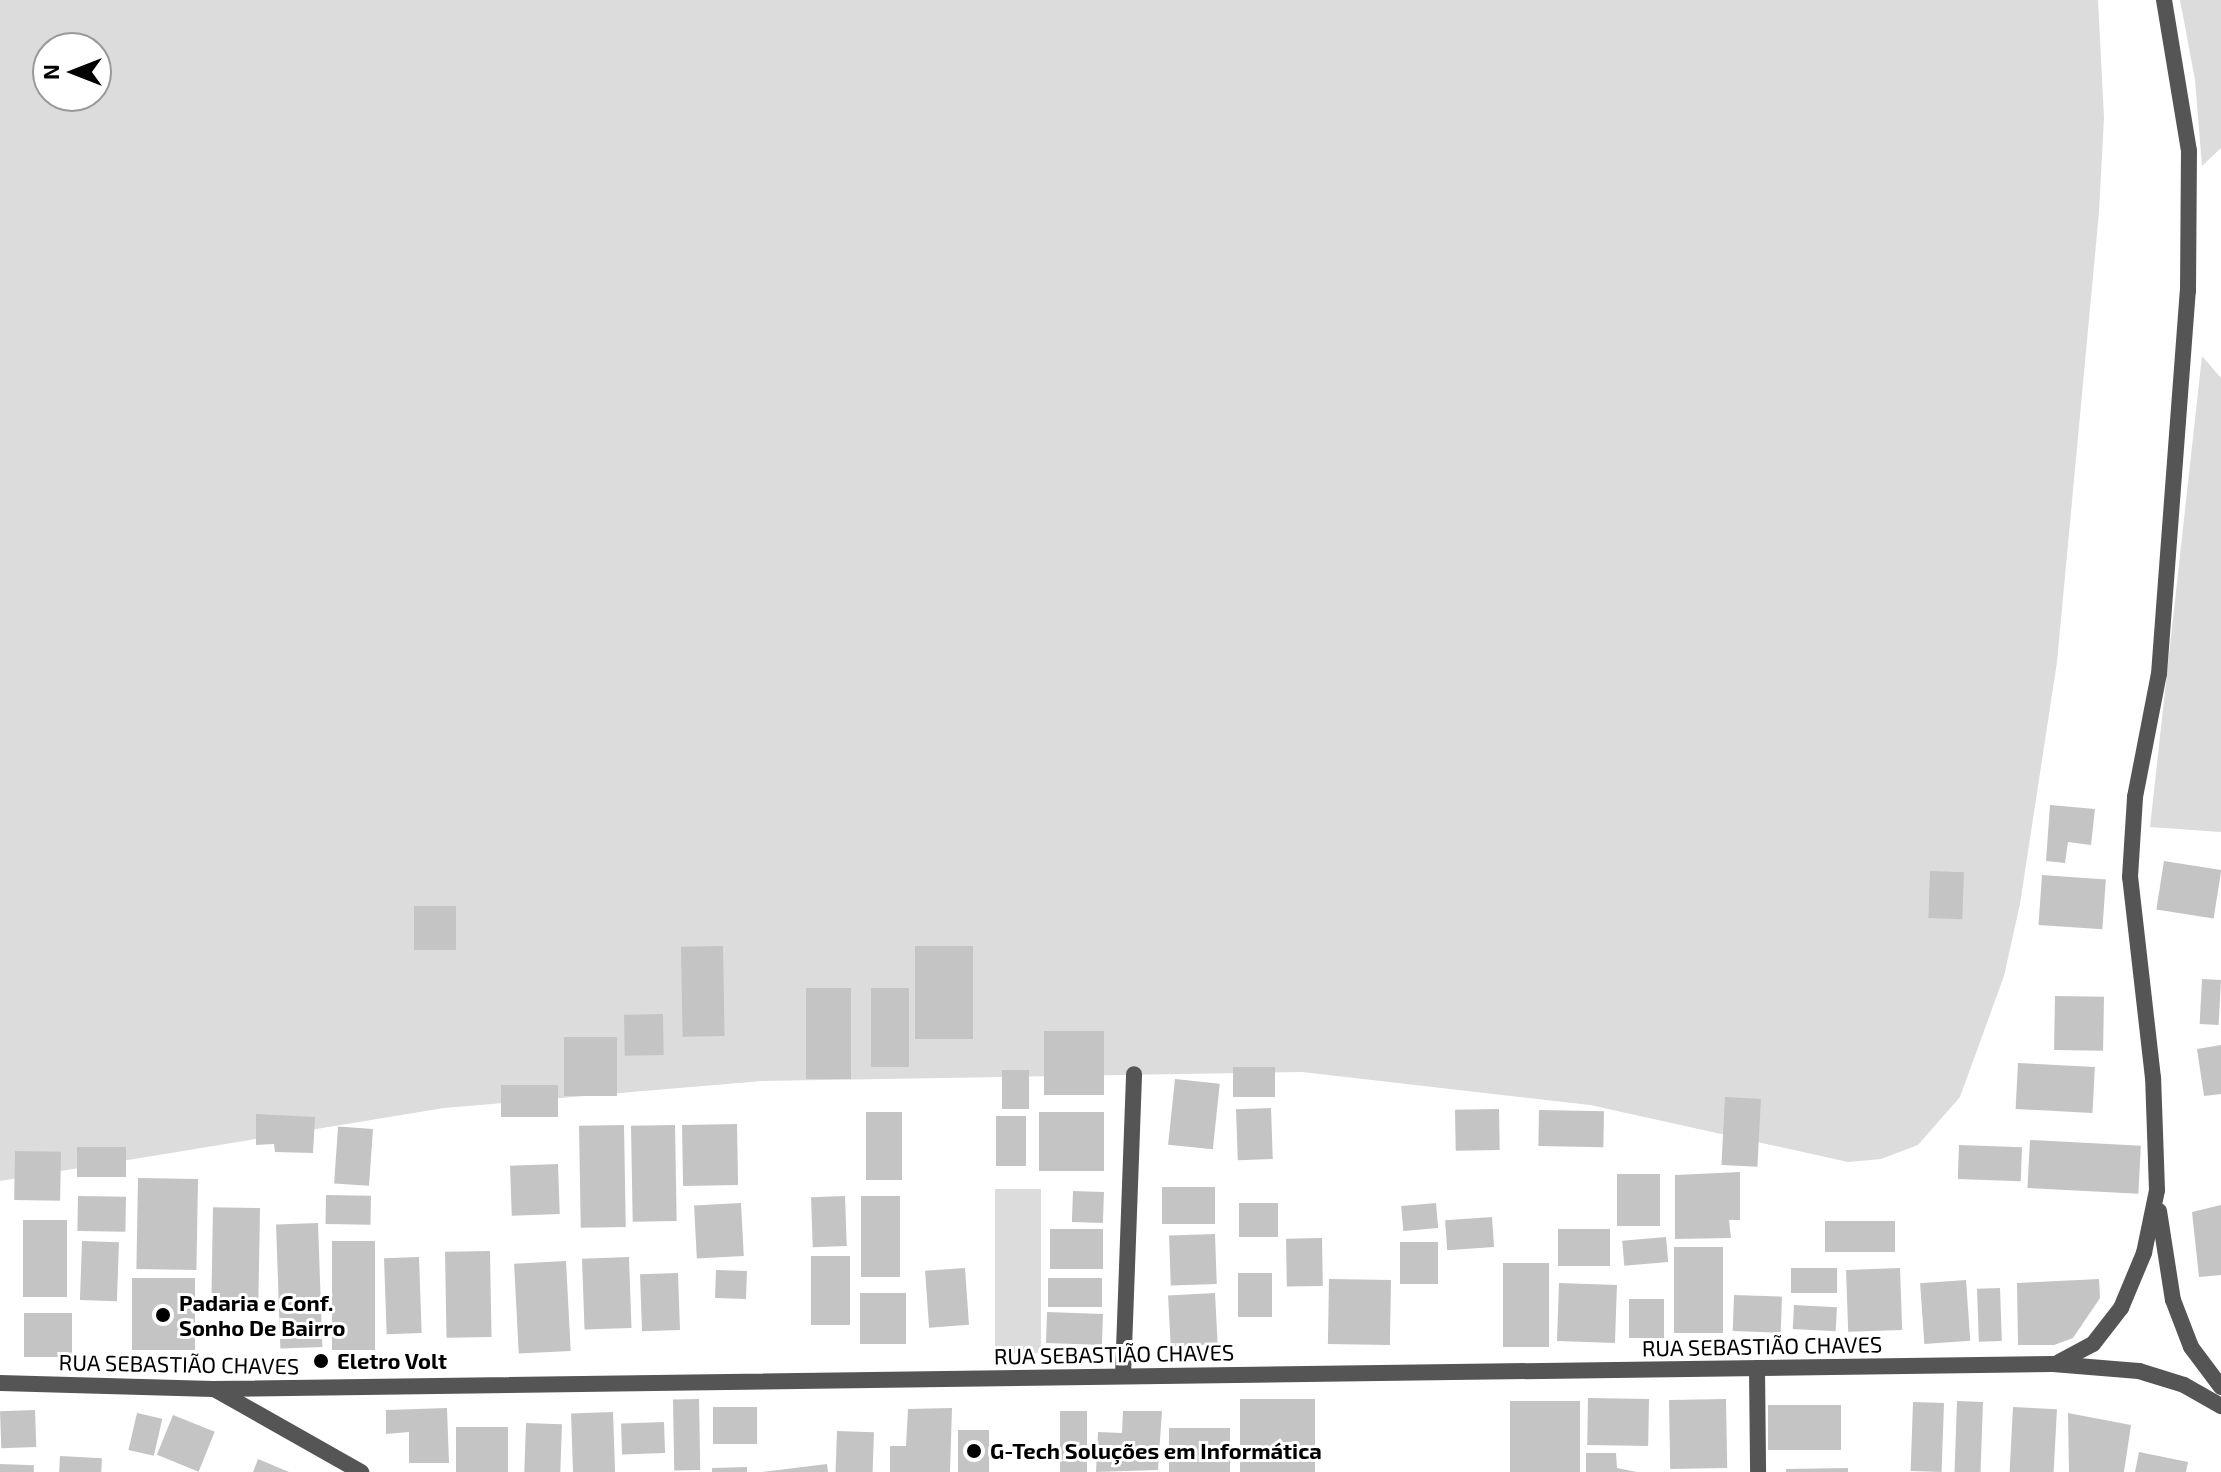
<!DOCTYPE html>
<meta charset="utf-8">
<style>
body{margin:0}
#map{position:relative;width:2221px;height:1472px;overflow:hidden;background:#fff;font-family:"Exo 2",sans-serif}
div>[style]{position:absolute}
[style*='--x']{left:calc(var(--x)*1px);top:calc(var(--y)*1px);width:calc(var(--w)*1px);rotate:calc(var(--a)*1deg)}
.green>*{inset:0;background:#dcdcdc;transform-origin:0 0}
.building>*{inset:0;background:#c4c4c4;transform-origin:0 0}
.street>*{height:16px;margin:-8px;padding:0 8px;transform-origin:8px;border-radius:8px;background:#555}
.dots>*{width:22px;height:22px;translate:-50% -50%;box-sizing:border-box;border:4px solid #fff;border-radius:50%}
span{translate:-50% -50%;white-space:nowrap;text-align:center;line-height:1.15;-webkit-text-stroke:6px #fff;paint-order:stroke}
.poi-label{font-size:22px;color:#000;font-weight:700}
.left{translate:0 -50%;text-align:left}
.street-label{font-size:22px;color:#000}
.north{position:absolute;left:32px;top:32px;width:80px;height:80px;box-sizing:border-box;background:#fff;border:2px solid #999;border-radius:50%;rotate:270deg;font-size:22px;font-weight:700;line-height:32px;text-align:center;color:#000}
.north::after{content:'';display:block;margin:auto;width:28px;height:36px;background:#000;clip-path:polygon(50% 0,100% 100%,50% 72%,0 100%)}
</style>
<div id="map">
<div class="green">
<div style="clip-path:polygon(evenodd,0 0,2098px 0,2104px 118px,2099px 212px,2057px 662px,2020px 904px,2004px 976px,1960px 1097px,1918px 1145px,1881px 1159px,1848px 1162px,1590px 1105px,1302px 1072px,762px 1081px,444px 1108px,0 1181px,0 0,48px 48px,96px 48px,96px 96px,48px 96px,48px 48px)"></div>
<div style="clip-path:polygon(2180px 0,2221px 0,2221px 148px,2202px 166px,2195px 80px)"></div>
<div style="clip-path:polygon(2202px 356px,2221px 378px,2221px 832px,2150px 827px)"></div>
<div style="left:1041px;top:1189px;width:164px;height:46px;rotate:90deg"></div>
</div>
<div class="building">
<div style="clip-path:polygon(2050px 805px,2095px 809px,2091px 845px,2068px 842px,2065px 863px,2046px 861px)"></div>
<div style="left:2164px;top:861px;width:58px;height:49px;rotate:9deg"></div>
<div style="left:1930px;top:871px;width:34px;height:47px;rotate:2deg"></div>
<div style="left:2042px;top:875px;width:64px;height:50px;rotate:4deg"></div>
<div style="left:414px;top:906px;width:42px;height:44px"></div>
<div style="left:723px;top:946px;width:90px;height:42px;rotate:89deg"></div>
<div style="left:973px;top:946px;width:93px;height:58px;rotate:90deg"></div>
<div style="left:2202px;top:979px;width:19px;height:45px;rotate:3deg"></div>
<div style="left:806px;top:988px;width:45px;height:91px"></div>
<div style="left:871px;top:988px;width:38px;height:79px"></div>
<div style="left:2055px;top:996px;width:49px;height:54px;rotate:1deg"></div>
<div style="left:663px;top:1014px;width:41px;height:39px;rotate:89deg"></div>
<div style="left:1104px;top:1031px;width:64px;height:60px;rotate:90deg"></div>
<div style="left:617px;top:1037px;width:59px;height:53px;rotate:90deg"></div>
<div style="clip-path:polygon(2221px 1045px,2221px 1094px,2204px 1096px,2197px 1049px)"></div>
<div style="left:2018px;top:1063px;width:77px;height:46px;rotate:3deg"></div>
<div style="left:1275px;top:1067px;width:30px;height:42px;rotate:90deg"></div>
<div style="left:1002px;top:1070px;width:27px;height:39px"></div>
<div style="left:1175px;top:1079px;width:45px;height:66px;rotate:6deg"></div>
<div style="left:558px;top:1085px;width:32px;height:57px;rotate:90deg"></div>
<div style="left:1725px;top:1097px;width:36px;height:68px;rotate:3deg"></div>
<div style="left:1271px;top:1108px;width:51px;height:35px;rotate:88deg"></div>
<div style="left:1499px;top:1109px;width:41px;height:44px;rotate:89deg"></div>
<div style="left:1539px;top:1110px;width:65px;height:36px;rotate:1deg"></div>
<div style="left:866px;top:1112px;width:36px;height:68px"></div>
<div style="left:1039px;top:1112px;width:65px;height:59px"></div>
<div style="clip-path:polygon(256px 1114px,315px 1117px,313px 1153px,275px 1152px,274px 1144px,256px 1145px)"></div>
<div style="left:1026px;top:1116px;width:50px;height:30px;rotate:90deg"></div>
<div style="left:737px;top:1124px;width:61px;height:55px;rotate:89deg"></div>
<div style="left:624px;top:1125px;width:102px;height:45px;rotate:89deg"></div>
<div style="left:675px;top:1125px;width:96px;height:44px;rotate:89deg"></div>
<div style="left:373px;top:1129px;width:57px;height:35px;rotate:94deg"></div>
<div style="left:2030px;top:1140px;width:111px;height:48px;rotate:3deg"></div>
<div style="left:1959px;top:1145px;width:63px;height:34px;rotate:2deg"></div>
<div style="left:126px;top:1147px;width:30px;height:49px;rotate:90deg"></div>
<div style="left:15px;top:1151px;width:46px;height:49px;rotate:1deg"></div>
<div style="left:558px;top:1164px;width:50px;height:48px;rotate:88deg"></div>
<div style="clip-path:polygon(1740px 1172px,1740px 1220px,1729px 1220px,1731px 1238px,1675px 1239px,1675px 1175px)"></div>
<div style="left:1617px;top:1174px;width:43px;height:52px"></div>
<div style="left:138px;top:1178px;width:60px;height:91px;rotate:1deg"></div>
<div style="left:1162px;top:1187px;width:53px;height:37px"></div>
<div style="left:1073px;top:1191px;width:31px;height:31px;rotate:2deg"></div>
<div style="left:326px;top:1195px;width:45px;height:29px;rotate:1deg"></div>
<div style="left:78px;top:1196px;width:48px;height:35px;rotate:1deg"></div>
<div style="left:845px;top:1196px;width:50px;height:34px;rotate:88deg"></div>
<div style="left:861px;top:1196px;width:39px;height:81px"></div>
<div style="left:741px;top:1203px;width:53px;height:47px;rotate:87deg"></div>
<div style="left:1239px;top:1203px;width:39px;height:34px"></div>
<div style="left:1436px;top:1203px;width:25px;height:35px;rotate:85deg"></div>
<div style="clip-path:polygon(2221px 1205px,2221px 1275px,2199px 1277px,2192px 1212px)"></div>
<div style="left:260px;top:1208px;width:93px;height:47px;rotate:91deg"></div>
<div style="left:1492px;top:1217px;width:30px;height:47px;rotate:86deg"></div>
<div style="left:67px;top:1220px;width:77px;height:44px;rotate:90deg"></div>
<div style="left:1825px;top:1221px;width:70px;height:31px"></div>
<div style="left:318px;top:1223px;width:124px;height:42px;rotate:88deg"></div>
<div style="left:1050px;top:1229px;width:53px;height:40px"></div>
<div style="left:1610px;top:1229px;width:37px;height:52px;rotate:90deg"></div>
<div style="left:1215px;top:1234px;width:50px;height:46px;rotate:88deg"></div>
<div style="left:1666px;top:1237px;width:25px;height:44px;rotate:85deg"></div>
<div style="left:1322px;top:1238px;width:48px;height:36px;rotate:89deg"></div>
<div style="left:82px;top:1241px;width:37px;height:59px;rotate:2deg"></div>
<div style="left:375px;top:1241px;width:109px;height:43px;rotate:90deg"></div>
<div style="left:1438px;top:1242px;width:42px;height:38px;rotate:90deg"></div>
<div style="left:1723px;top:1247px;width:86px;height:49px;rotate:90deg"></div>
<div style="left:490px;top:1251px;width:86px;height:45px;rotate:89deg"></div>
<div style="left:811px;top:1256px;width:39px;height:69px"></div>
<div style="left:419px;top:1257px;width:76px;height:35px;rotate:88deg"></div>
<div style="left:629px;top:1257px;width:71px;height:47px;rotate:88deg"></div>
<div style="left:566px;top:1261px;width:90px;height:52px;rotate:87deg"></div>
<div style="left:1549px;top:1263px;width:84px;height:46px;rotate:90deg"></div>
<div style="left:965px;top:1268px;width:57px;height:40px;rotate:86deg"></div>
<div style="left:1791px;top:1268px;width:46px;height:25px"></div>
<div style="left:1900px;top:1268px;width:62px;height:54px;rotate:88deg"></div>
<div style="left:716px;top:1270px;width:31px;height:28px;rotate:2deg"></div>
<div style="left:678px;top:1273px;width:57px;height:38px;rotate:88deg"></div>
<div style="left:1238px;top:1273px;width:34px;height:44px"></div>
<div style="left:195px;top:1278px;width:72px;height:63px;rotate:90deg"></div>
<div style="left:1048px;top:1278px;width:54px;height:29px"></div>
<div style="clip-path:polygon(2099px 1279px,2100px 1298px,2073px 1338px,2054px 1345px,2018px 1345px,2017px 1283px)"></div>
<div style="left:1391px;top:1280px;width:65px;height:62px;rotate:91deg"></div>
<div style="left:1966px;top:1280px;width:61px;height:46px;rotate:86deg"></div>
<div style="left:1559px;top:1283px;width:58px;height:58px;rotate:2deg"></div>
<div style="left:2000px;top:1288px;width:53px;height:23px;rotate:88deg"></div>
<div style="left:860px;top:1293px;width:46px;height:51px"></div>
<div style="left:1215px;top:1293px;width:51px;height:47px;rotate:87deg"></div>
<div style="left:1734px;top:1295px;width:48px;height:36px;rotate:2deg"></div>
<div style="left:1629px;top:1299px;width:35px;height:39px"></div>
<div style="left:1794px;top:1305px;width:43px;height:24px;rotate:3deg"></div>
<div style="left:72px;top:1313px;width:44px;height:48px;rotate:90deg"></div>
<div style="left:1103px;top:1314px;width:31px;height:56px;rotate:92deg"></div>
<div style="left:699px;top:1399px;width:71px;height:26px;rotate:89deg"></div>
<div style="left:1240px;top:1399px;width:75px;height:73px"></div>
<div style="left:1649px;top:1399px;width:47px;height:61px;rotate:91deg"></div>
<div style="left:1726px;top:1399px;width:69px;height:57px;rotate:89deg"></div>
<div style="left:1580px;top:1401px;width:71px;height:70px;rotate:90deg"></div>
<div style="left:1957px;top:1401px;width:26px;height:71px;rotate:2deg"></div>
<div style="left:1944px;top:1403px;width:69px;height:31px;rotate:92deg"></div>
<div style="left:1841px;top:1405px;width:45px;height:73px;rotate:90deg"></div>
<div style="left:713px;top:1407px;width:44px;height:37px"></div>
<div style="left:2013px;top:1407px;width:44px;height:65px;rotate:3deg"></div>
<div style="clip-path:polygon(447px 1408px,449px 1463px,409px 1463px,409px 1432px,386px 1434px,386px 1410px)"></div>
<div style="clip-path:polygon(952px 1408px,950px 1472px,890px 1472px,890px 1446px,906px 1446px,908px 1409px)"></div>
<div style="left:35px;top:1410px;width:37px;height:35px;rotate:88deg"></div>
<div style="left:1087px;top:1411px;width:61px;height:27px;rotate:90deg"></div>
<div style="clip-path:polygon(1123px 1411px,1162px 1411px,1158px 1470px,1096px 1472px,1098px 1432px,1122px 1433px)"></div>
<div style="left:613px;top:1412px;width:60px;height:42px;rotate:88deg"></div>
<div style="left:137px;top:1413px;width:26px;height:38px;rotate:13deg"></div>
<div style="clip-path:polygon(2068px 1413px,2131px 1425px,2124px 1472px,2069px 1472px)"></div>
<div style="left:173px;top:1415px;width:45px;height:43px;rotate:22deg"></div>
<div style="left:664px;top:1422px;width:31px;height:43px;rotate:88deg"></div>
<div style="left:526px;top:1423px;width:36px;height:49px;rotate:2deg"></div>
<div style="left:456px;top:1427px;width:52px;height:45px"></div>
<div style="left:1169px;top:1428px;width:61px;height:44px"></div>
<div style="left:958px;top:1430px;width:31px;height:42px"></div>
<div style="left:837px;top:1431px;width:37px;height:41px;rotate:2deg"></div>
<div style="clip-path:polygon(2139px 1452px,2188px 1462px,2186px 1472px,2135px 1472px)"></div>
<div style="clip-path:polygon(1586px 1453px,1616px 1453px,1617px 1468px,1637px 1472px,1586px 1472px)"></div>
<div style="left:60px;top:1456px;width:42px;height:16px;rotate:3deg"></div>
<div style="clip-path:polygon(258px 1459px,289px 1472px,253px 1472px)"></div>
<div style="left:0;top:1464px;width:34px;height:8px;rotate:2deg"></div>
<div style="left:827px;top:1464px;width:8px;height:72px;rotate:83deg"></div>
<div style="clip-path:polygon(747px 1467px,747px 1472px,712px 1472px,712px 1468px)"></div>
<div style="clip-path:polygon(1848px 1468px,1848px 1472px,1786px 1472px,1786px 1469px)"></div>
</div>
<div class="street">
<div style="--x:2159;--y:1211;--w:90;--a:81.1"></div>
<div style="--x:2173;--y:1300;--w:50;--a:69"></div>
<div style="--x:2191;--y:1347;--w:50;--a:53.1"></div>
<div style="--x:2059;--y:1362;--w:38;--a:-28"></div>
<div style="--x:2093;--y:1344;--w:46;--a:-52.1"></div>
<div style="--x:2121;--y:1308;--w:60;--a:-67.3"></div>
<div style="--x:2144;--y:1253;--w:64;--a:-78.3"></div>
<div style="--x:2157;--y:1190;--w:112;--a:-92"></div>
<div style="--x:2153;--y:1078;--w:202;--a:-96.5"></div>
<div style="--x:2130;--y:877;--w:80;--a:-86.4"></div>
<div style="--x:2135;--y:797;--w:125;--a:-79"></div>
<div style="--x:2159;--y:674;--w:384;--a:-85.7"></div>
<div style="--x:2188;--y:291;--w:140;--a:-89.6"></div>
<div style="--x:2189;--y:151;--w:153;--a:-99.4"></div>
<div style="--x:1757;--y:1368;--w:104;--a:89.4"></div>
<div style="--x:1123;--y:1376;--w:302;--a:-87.9"></div>
<div style="--x:0;--y:1383;--w:213;--a:1.6"></div>
<div style="--x:213;--y:1389;--w:1840;--a:-0.78"></div>
<div style="--x:2053;--y:1364;--w:86;--a:4.7"></div>
<div style="--x:2139;--y:1371;--w:47;--a:17.3"></div>
<div style="--x:2184;--y:1385;--w:43;--a:29.6"></div>
<div style="--x:216;--y:1390;--w:167;--a:29.5"></div>
</div>
<div class="dots">
<div style="left:163px;top:1315px;background:#000"></div>
<div style="left:321px;top:1361px;background:#000"></div>
<div style="left:974px;top:1451px;background:#000"></div>
</div>
<div class="poi-label">
<span class="left" style="left:179px;top:1315px">Padaria e Conf.<br>Sonho De Bairro</span>
<span class="left" style="left:337px;top:1361px">Eletro Volt</span>
<span class="left" style="left:990px;top:1451px">G-Tech Soluções em Informática</span>
</div>
<div class="street-label">
<span style="left:1762px;top:1346px;rotate:-1deg">RUA SEBASTIÃO CHAVES</span>
<span style="left:1114px;top:1354px;rotate:-1deg">RUA SEBASTIÃO CHAVES</span>
<span style="left:179px;top:1364px;rotate:1deg">RUA SEBASTIÃO CHAVES</span>
</div>
<div class="north">N</div>
</div>
